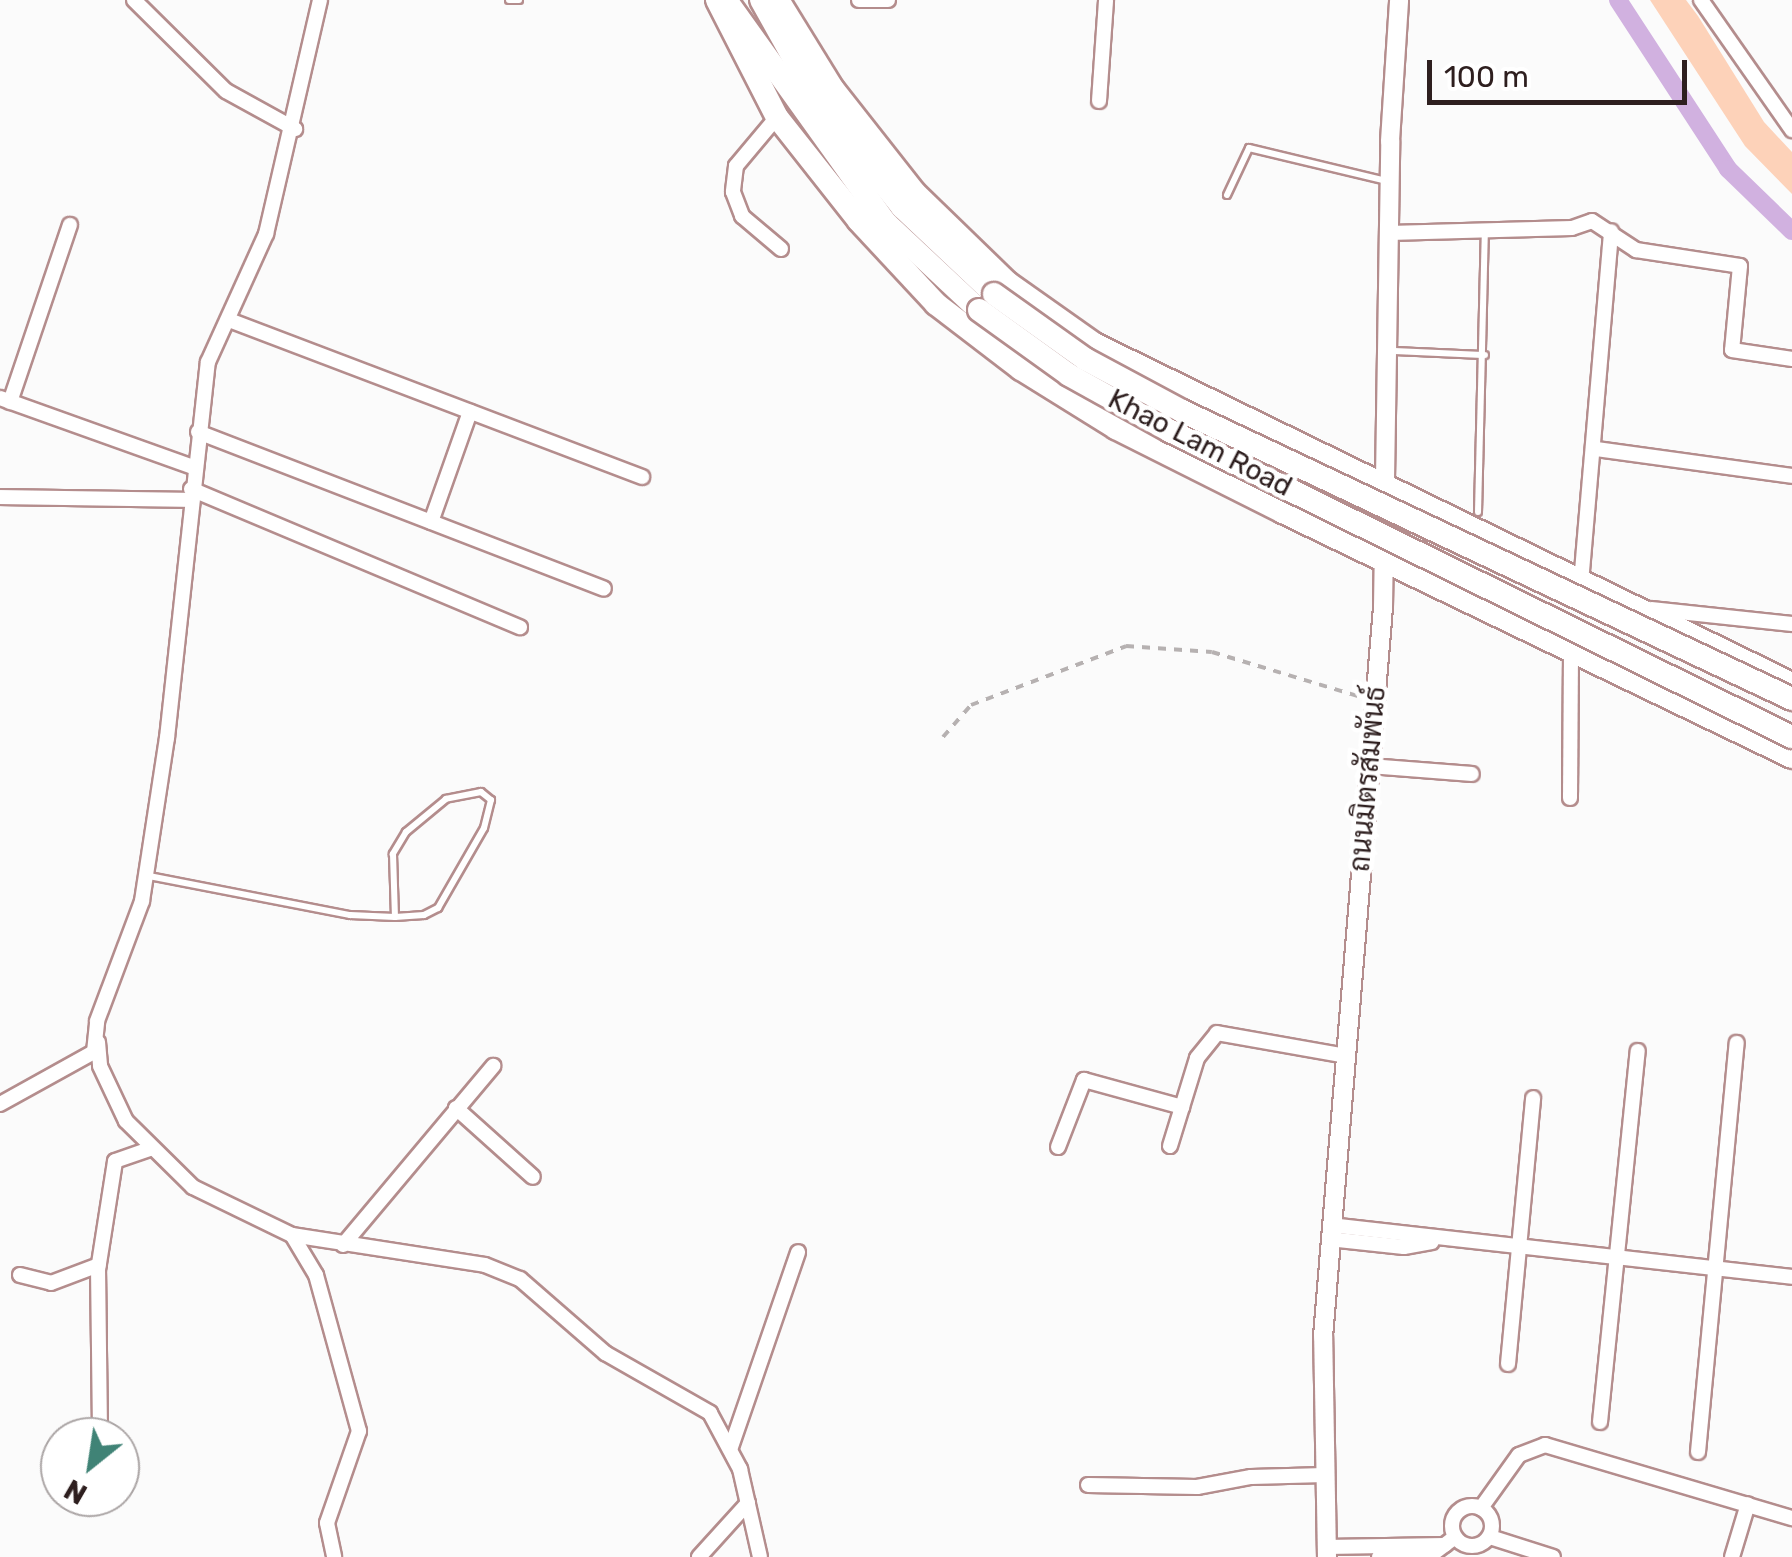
<!DOCTYPE html>
<meta charset="utf-8">
<style>
body{margin:0}
#map{position:relative;width:1792px;height:1557px;overflow:hidden;background:#fbfbfb;font-family:Rubik,Sarabun,sans-serif}
div>[style]{position:absolute}
[style*='--x']{left:calc(var(--x)*1px);top:calc(var(--y)*1px);width:calc(var(--w)*1px);rotate:calc(var(--a)*1deg)}
.canal>*{height:18px;margin:-9px;padding:0 9px;transform-origin:9px;border-radius:9px;background:#d1b1e0}
.building>*{inset:0;background:#fdd2b9}
.path>*{height:4px;margin-top:-2px;transform-origin:0;background:repeating-linear-gradient(90deg,#b6b1b1 0 8px,transparent 0 16px)}
.roads{filter:drop-shadow(2px 0 #b48d8d) drop-shadow(-2px 0 #b48d8d) drop-shadow(0 2px #b48d8d) drop-shadow(0 -2px #b48d8d)}
.service>*{height:6px;margin:-3px;padding:0 3px;transform-origin:3px;border-radius:3px;background:#fff}
.minor>*{height:14px;margin:-7px;padding:0 7px;transform-origin:7px;border-radius:7px;background:#fff}
.minor>.ring{margin:-7px;padding:0;box-sizing:content-box;background:none;border:14px solid #fff;border-radius:50%}
.tertiary>*{height:18px;margin:-9px;padding:0 9px;transform-origin:9px;border-radius:9px;background:#fff}
.primary>*{height:22px;margin:-11px;padding:0 11px;transform-origin:11px;border-radius:11px;background:#fff}
.bridges{filter:drop-shadow(2px 0 #b48d8d) drop-shadow(-2px 0 #b48d8d) drop-shadow(0 2px #b48d8d) drop-shadow(0 -2px #b48d8d)}
.primary-bridge>*{height:22px;margin:-11px;padding:0 11px;transform-origin:11px;border-radius:11px;background:#fff}
span{translate:-50% -50%;white-space:nowrap;text-align:center;line-height:1.15;-webkit-text-stroke:9px #fff;paint-order:stroke}
.street-label{font-size:28px;color:#2e1f1f}
.north{position:absolute;left:40px;top:1417px;width:100px;height:100px;box-sizing:border-box;background:#fff;border:2px solid #aba5a5;border-radius:50%;rotate:210deg;font-size:28px;font-weight:700;line-height:40px;text-align:center;color:#2e1f1f}
.north::after{content:'';display:block;margin:auto;width:35px;height:45px;background:#408376;clip-path:polygon(50% 0,100% 100%,50% 72%,0 100%)}
.scale{position:absolute;left:1427px;top:60px;width:260px;height:45px;box-sizing:border-box;border:5px solid #2e1f1f;border-top:0;padding-left:12px;font-size:30px;line-height:35px;white-space:nowrap;color:#2e1f1f;-webkit-text-stroke:8px #fff;paint-order:stroke}
</style>
<div id="map">
<div class="canal">
<div style="--x:1618;--y:0;--w:202;--a:56.9"></div>
<div style="--x:1728;--y:169;--w:89;--a:44.1"></div>
</div>
<div class="building">
<div style="clip-path:polygon(1650px 0,1686px 0,1698px 16px,1764px 122px,1792px 152px,1792px 194px,1745px 146px)"></div>
</div>
<div class="path">
<div style="--x:943;--y:737;--w:43;--a:-48.8"></div>
<div style="--x:971;--y:705;--w:166;--a:-20.8"></div>
<div style="--x:1126;--y:646;--w:86;--a:4"></div>
<div style="--x:1212;--y:652;--w:156;--a:16.8"></div>
</div>
<div class="roads">
<div class="service">
<div style="--x:509;--y:0;--w:10;--a:0"></div>
<div style="--x:1227;--y:195;--w:52;--a:-64.9"></div>
<div style="--x:1249;--y:148;--w:141;--a:13.5"></div>
<div style="--x:1392;--y:351;--w:93;--a:2.5"></div>
<div style="--x:1478;--y:512;--w:280;--a:-88.6"></div>
<div style="--x:149;--y:876;--w:205;--a:11"></div>
<div style="--x:350;--y:915;--w:45;--a:2.5"></div>
<div style="--x:395;--y:917;--w:29;--a:-4"></div>
<div style="--x:424;--y:915;--w:16;--a:-27"></div>
<div style="--x:438;--y:908;--w:92;--a:-60.1"></div>
<div style="--x:484;--y:828;--w:29;--a:-76"></div>
<div style="--x:491;--y:800;--w:13;--a:-141"></div>
<div style="--x:481;--y:792;--w:36;--a:169"></div>
<div style="--x:446;--y:799;--w:52;--a:140.5"></div>
<div style="--x:406;--y:832;--w:26;--a:121"></div>
<div style="--x:393;--y:854;--w:63;--a:88.2"></div>
</div>
<div class="minor">
<div style="--x:134;--y:0;--w:129;--a:44.7"></div>
<div style="--x:226;--y:91;--w:79;--a:28.8"></div>
<div style="--x:859;--y:0;--w:29;--a:0"></div>
<div style="--x:1701;--y:0;--w:159;--a:55"></div>
<div style="--x:1099;--y:101;--w:101;--a:-86"></div>
<div style="--x:777;--y:117;--w:64;--a:129.9"></div>
<div style="--x:736;--y:166;--w:26;--a:97"></div>
<div style="--x:733;--y:192;--w:26;--a:69"></div>
<div style="--x:742;--y:216;--w:51;--a:40.2"></div>
<div style="--x:1389;--y:233;--w:183;--a:-1.6"></div>
<div style="--x:1572;--y:228;--w:21;--a:-19"></div>
<div style="--x:1592;--y:221;--w:53;--a:33.4"></div>
<div style="--x:1636;--y:250;--w:105;--a:8.7"></div>
<div style="--x:1740;--y:266;--w:84;--a:95.4"></div>
<div style="--x:1732;--y:350;--w:61;--a:8.5"></div>
<div style="--x:229;--y:320;--w:442;--a:20.8"></div>
<div style="--x:0;--y:398;--w:205;--a:19.7"></div>
<div style="--x:10;--y:402;--w:187;--a:-71.3"></div>
<div style="--x:198;--y:432;--w:435;--a:21.1"></div>
<div style="--x:1596;--y:449;--w:198;--a:7.8"></div>
<div style="--x:191;--y:489;--w:357;--a:22.8"></div>
<div style="--x:0;--y:497;--w:190;--a:0.9"></div>
<div style="--x:431;--y:522;--w:117;--a:-70.5"></div>
<div style="--x:1581;--y:583;--w:353;--a:-85.1"></div>
<div style="--x:1651;--y:609;--w:142;--a:6.1"></div>
<div style="--x:1370;--y:766;--w:102;--a:4.5"></div>
<div style="--x:1570;--y:798;--w:149;--a:-89.6"></div>
<div style="--x:98;--y:1042;--w:24;--a:85"></div>
<div style="--x:100;--y:1066;--w:61;--a:64.7"></div>
<div style="--x:126;--y:1121;--w:94;--a:44.6"></div>
<div style="--x:193;--y:1187;--w:110;--a:25.9"></div>
<div style="--x:292;--y:1235;--w:195;--a:8.8"></div>
<div style="--x:485;--y:1265;--w:38;--a:22"></div>
<div style="--x:520;--y:1279;--w:113;--a:41"></div>
<div style="--x:605;--y:1353;--w:121;--a:29.7"></div>
<div style="--x:710;--y:1413;--w:64;--a:61.8"></div>
<div style="--x:740;--y:1469;--w:90;--a:77.2"></div>
<div style="--x:0;--y:1104;--w:107;--a:-29"></div>
<div style="--x:94;--y:1052;--w:31;--a:-84"></div>
<div style="--x:97;--y:1021;--w:128;--a:-69.4"></div>
<div style="--x:142;--y:901;--w:165;--a:-81.3"></div>
<div style="--x:167;--y:738;--w:378;--a:-83.8"></div>
<div style="--x:208;--y:362;--w:141;--a:-65.6"></div>
<div style="--x:266;--y:234;--w:240;--a:-77"></div>
<div style="--x:456;--y:1108;--w:103;--a:41.9"></div>
<div style="--x:1170;--y:1146;--w:92;--a:-72.9"></div>
<div style="--x:1197;--y:1058;--w:32;--a:-51"></div>
<div style="--x:1217;--y:1033;--w:131;--a:10.1"></div>
<div style="--x:1058;--y:1147;--w:72;--a:-68.8"></div>
<div style="--x:1084;--y:1080;--w:102;--a:15.4"></div>
<div style="--x:1330;--y:1225;--w:465;--a:6.4"></div>
<div style="--x:292;--y:1235;--w:47;--a:59"></div>
<div style="--x:316;--y:1275;--w:162;--a:74.6"></div>
<div style="--x:359;--y:1431;--w:97;--a:109.2"></div>
<div style="--x:327;--y:1523;--w:35;--a:78"></div>
<div style="--x:1329;--y:1239;--w:75;--a:6.1"></div>
<div style="--x:1404;--y:1247;--w:28;--a:-10"></div>
<div style="--x:343;--y:1245;--w:234;--a:-50"></div>
<div style="--x:20;--y:1275;--w:32;--a:14"></div>
<div style="--x:51;--y:1283;--w:51;--a:-20.6"></div>
<div style="--x:1508;--y:1364;--w:267;--a:-84.6"></div>
<div style="--x:1600;--y:1422;--w:373;--a:-84.2"></div>
<div style="--x:100;--y:1431;--w:161;--a:-90.7"></div>
<div style="--x:98;--y:1270;--w:110;--a:-81.1"></div>
<div style="--x:115;--y:1161;--w:37;--a:-19"></div>
<div style="--x:731;--y:1447;--w:206;--a:-71"></div>
<div style="--x:1698;--y:1452;--w:411;--a:-84.6"></div>
<div style="--x:1088;--y:1485;--w:109;--a:1.1"></div>
<div style="--x:1197;--y:1487;--w:55;--a:-10.5"></div>
<div style="--x:1251;--y:1477;--w:74;--a:-1.5"></div>
<div class="ring" style="left:1452px;top:1506px;width:26px;height:26px"></div>
<div style="--x:1481;--y:1508;--w:65;--a:-54.4"></div>
<div style="--x:1519;--y:1455;--w:28;--a:-21"></div>
<div style="--x:1545;--y:1445;--w:258;--a:16.5"></div>
<div style="--x:1490;--y:1537;--w:66;--a:17.6"></div>
<div style="--x:1326;--y:1547;--w:119;--a:-1"></div>
<div style="--x:699;--y:1557;--w:73;--a:-47.8"></div>
<div style="--x:1379;--y:1557;--w:55;--a:-4.2"></div>
<div style="--x:1434;--y:1553;--w:20;--a:-37"></div>
<div style="--x:1732;--y:1557;--w:55;--a:-73.2"></div>
</div>
<div class="tertiary">
<div style="--x:1327;--y:1557;--w:220;--a:-91"></div>
<div style="--x:1323;--y:1337;--w:732;--a:-85.3"></div>
<div style="--x:1383;--y:607;--w:466;--a:-89.1"></div>
<div style="--x:1390;--y:141;--w:141;--a:-86.3"></div>
</div>
<div class="primary">
<div style="--x:717;--y:0;--w:131;--a:62.9"></div>
<div style="--x:777;--y:117;--w:132;--a:51.7"></div>
<div style="--x:859;--y:221;--w:113;--a:47.1"></div>
<div style="--x:936;--y:304;--w:107;--a:37.4"></div>
<div style="--x:1021;--y:369;--w:112;--a:31.8"></div>
<div style="--x:1116;--y:428;--w:187;--a:26.7"></div>
<div style="--x:1283;--y:512;--w:565;--a:25.7"></div>
<div style="--x:726;--y:0;--w:273;--a:54.4"></div>
<div style="--x:885;--y:222;--w:129;--a:43.1"></div>
<div style="--x:761;--y:0;--w:115;--a:60.8"></div>
<div style="--x:817;--y:100;--w:137;--a:51.5"></div>
<div style="--x:902;--y:207;--w:127;--a:43.4"></div>
<div style="--x:778;--y:0;--w:105;--a:58.3"></div>
<div style="--x:833;--y:89;--w:131;--a:51.8"></div>
<div style="--x:914;--y:192;--w:131;--a:44.1"></div>
<div style="--x:1008;--y:283;--w:105;--a:35.3"></div>
<div style="--x:1094;--y:344;--w:776;--a:25.97"></div>
</div>
</div>
<div class="bridges">
<div class="primary-bridge">
<div style="--x:994;--y:294;--w:112;--a:35.5"></div>
<div style="--x:1085;--y:359;--w:110;--a:28.2"></div>
<div style="--x:1182;--y:411;--w:675;--a:25.27"></div>
<div style="--x:979;--y:310;--w:111;--a:35.8"></div>
<div style="--x:1069;--y:375;--w:115;--a:29"></div>
<div style="--x:1170;--y:431;--w:693;--a:26.2"></div>
</div>
</div>
<div class="street-label">
<span style="left:1200px;top:443px;rotate:27deg">Khao Lam Road</span>
<span style="left:1368px;top:779px;rotate:-85deg">ถนนมิตรสัมพันธ์</span>
</div>
<div class="north">N</div>
<div class="scale">100 m</div>
</div>
